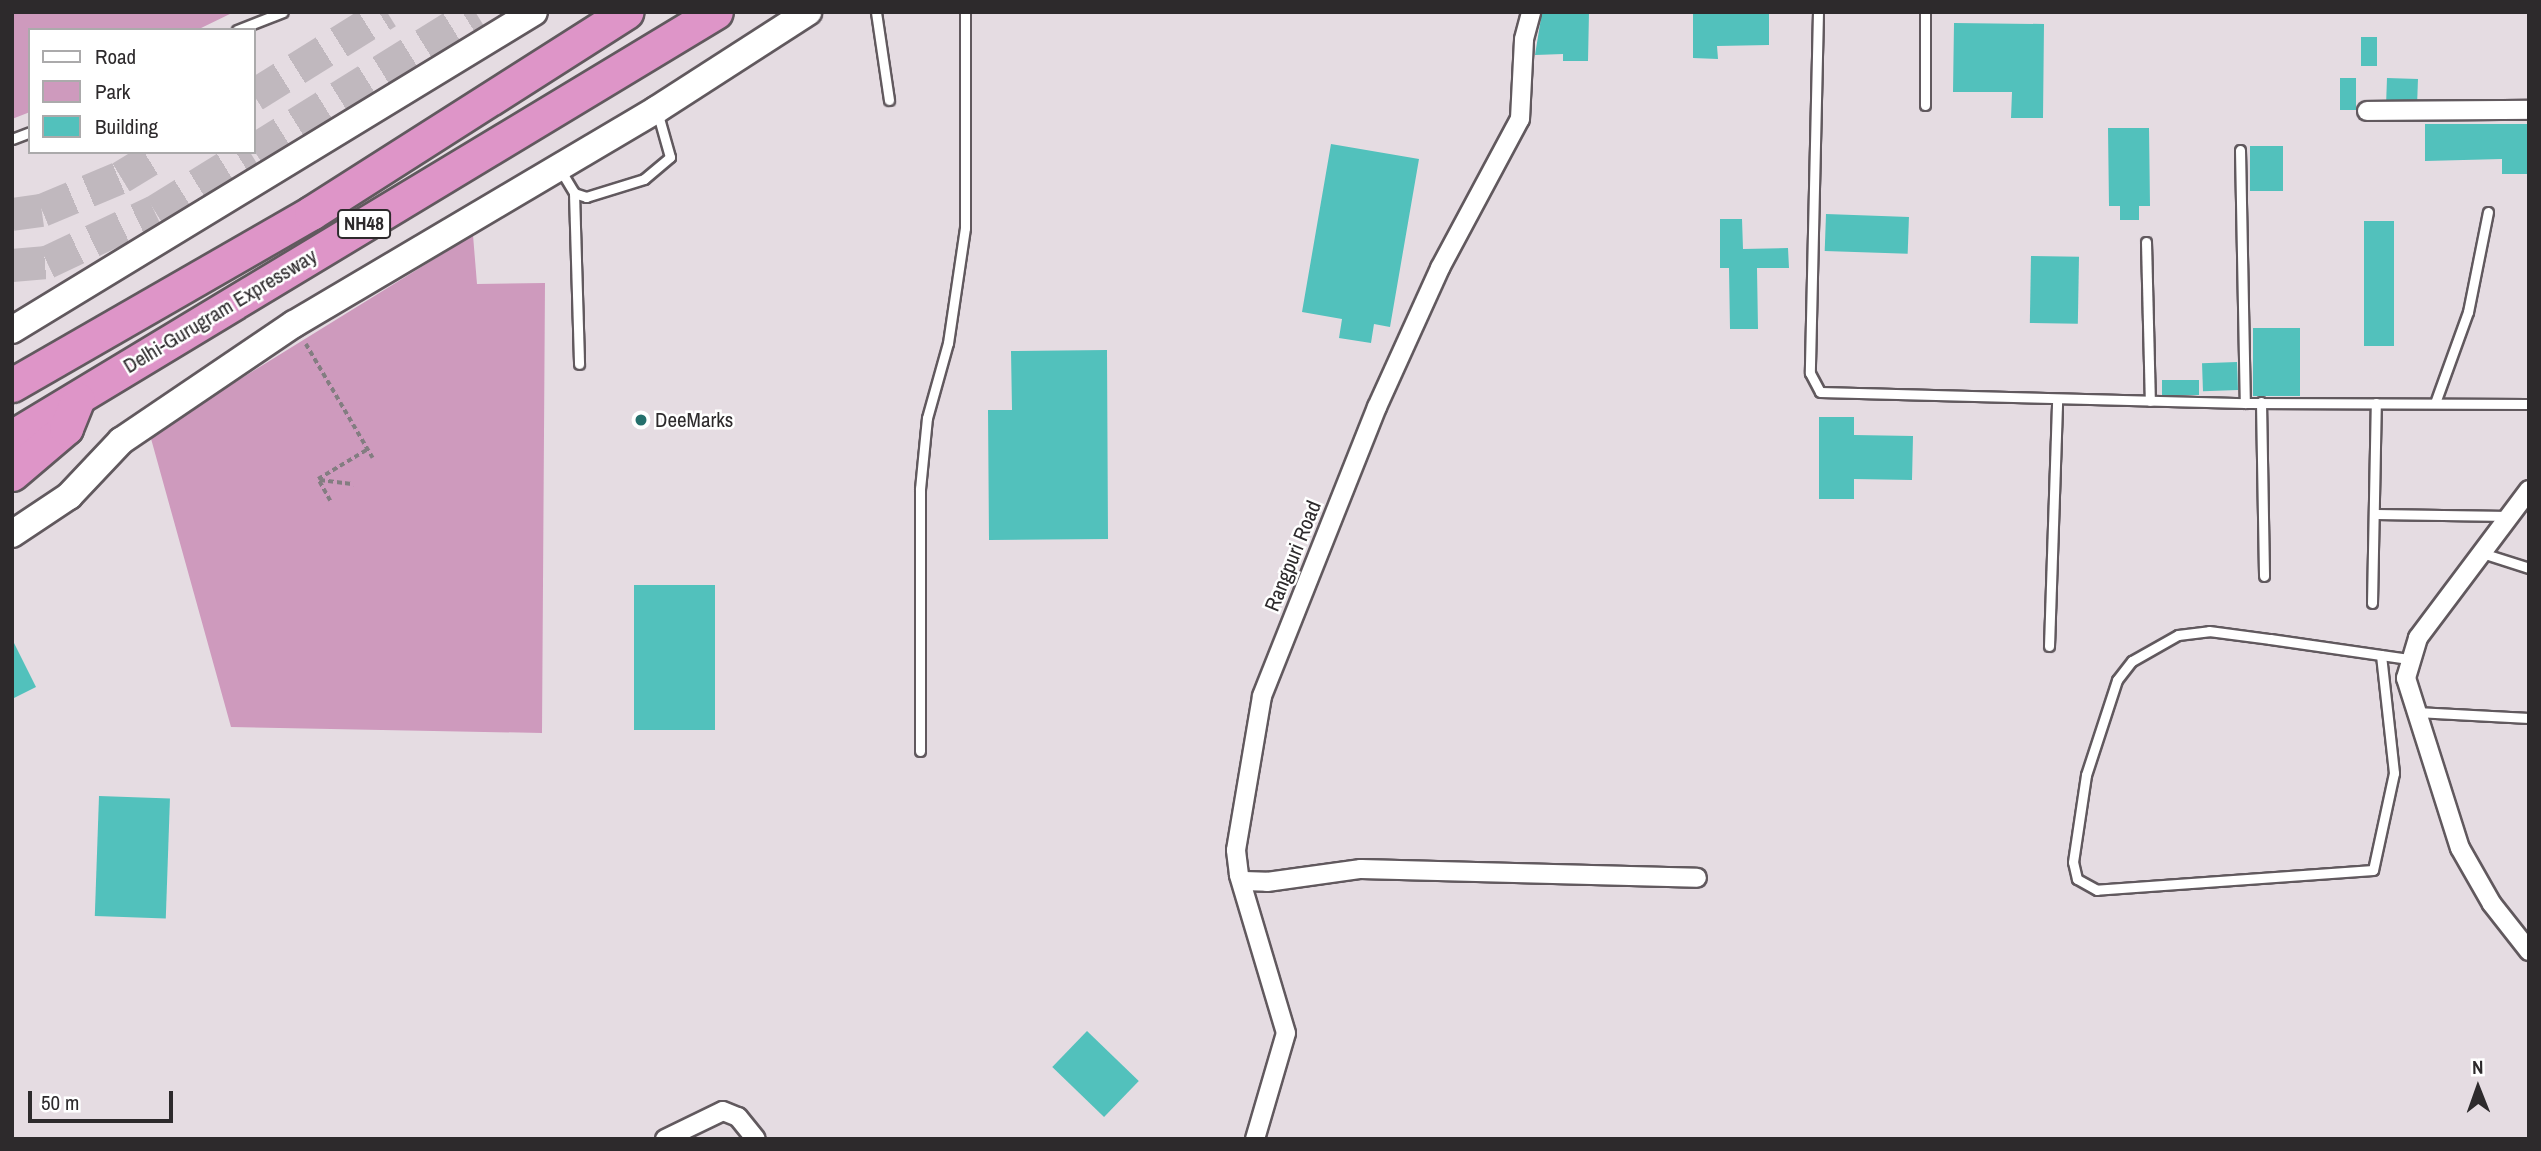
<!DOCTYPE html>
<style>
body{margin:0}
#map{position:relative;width:2541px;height:1151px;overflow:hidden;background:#e5dce2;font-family:"Archivo Narrow",sans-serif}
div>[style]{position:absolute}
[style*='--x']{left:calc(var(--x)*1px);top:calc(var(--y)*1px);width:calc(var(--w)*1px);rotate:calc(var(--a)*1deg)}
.green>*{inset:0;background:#ce9abd}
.building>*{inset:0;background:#52c1bc;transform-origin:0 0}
.highway-tunnel>*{height:33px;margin-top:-16.5px;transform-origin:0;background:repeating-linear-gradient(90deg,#c0b8be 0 33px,transparent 0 50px)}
.path>*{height:3.5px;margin-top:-1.75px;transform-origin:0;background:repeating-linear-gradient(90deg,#837d81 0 5px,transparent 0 8.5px)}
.roads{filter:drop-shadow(2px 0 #61595e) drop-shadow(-2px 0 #61595e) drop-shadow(0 2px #61595e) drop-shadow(0 -2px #61595e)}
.lane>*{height:9px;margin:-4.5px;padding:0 4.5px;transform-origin:4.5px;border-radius:4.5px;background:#fff}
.street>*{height:18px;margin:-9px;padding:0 9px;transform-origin:9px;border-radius:9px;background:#fff}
.secondary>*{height:26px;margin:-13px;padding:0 13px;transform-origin:13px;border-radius:13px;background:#fff}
.highway>*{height:33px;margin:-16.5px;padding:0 16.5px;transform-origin:16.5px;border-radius:16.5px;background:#de95c8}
.dots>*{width:19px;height:19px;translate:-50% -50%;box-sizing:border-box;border:4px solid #fff;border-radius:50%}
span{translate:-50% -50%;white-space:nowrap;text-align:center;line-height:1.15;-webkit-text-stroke:5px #fff;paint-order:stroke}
.shield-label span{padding:2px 5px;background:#fff;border:2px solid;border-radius:5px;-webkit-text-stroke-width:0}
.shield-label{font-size:19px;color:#2d2a2c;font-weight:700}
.street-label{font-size:21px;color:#2d2a2c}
.poi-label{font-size:21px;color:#2d2a2c}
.left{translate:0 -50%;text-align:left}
.frame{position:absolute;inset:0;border:14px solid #2d2a2c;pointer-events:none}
.legend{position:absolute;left:28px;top:28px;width:228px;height:126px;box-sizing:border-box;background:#fff;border:2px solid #abaaab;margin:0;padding:9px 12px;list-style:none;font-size:21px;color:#2d2a2c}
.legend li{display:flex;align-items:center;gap:14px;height:35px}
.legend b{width:35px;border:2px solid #abaaab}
.north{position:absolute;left:2443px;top:1053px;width:70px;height:70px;-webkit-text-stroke:5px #fff;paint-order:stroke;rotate:359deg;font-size:19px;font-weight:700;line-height:28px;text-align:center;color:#2d2a2c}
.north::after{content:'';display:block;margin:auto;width:24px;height:32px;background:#2d2a2c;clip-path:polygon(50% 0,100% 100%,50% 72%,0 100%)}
.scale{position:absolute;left:28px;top:1091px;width:145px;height:32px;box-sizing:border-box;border:4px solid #2d2a2c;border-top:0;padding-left:9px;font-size:21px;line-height:24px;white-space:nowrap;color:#2d2a2c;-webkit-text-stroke:5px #fff;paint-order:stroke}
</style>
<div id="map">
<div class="green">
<div style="clip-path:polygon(12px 12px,234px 12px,197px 30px,30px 30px,30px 112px,12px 119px)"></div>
<div style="clip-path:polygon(473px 235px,477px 284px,545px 283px,542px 733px,231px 727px,150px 435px)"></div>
</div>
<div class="building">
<div style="clip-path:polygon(1542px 12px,1589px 12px,1588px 61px,1563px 61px,1563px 54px,1535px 55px)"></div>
<div style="clip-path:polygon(1693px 12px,1769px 12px,1769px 45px,1717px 46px,1718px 59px,1693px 58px)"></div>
<div style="clip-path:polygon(1954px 23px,2044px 24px,2043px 118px,2011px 118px,2012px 92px,1953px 92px)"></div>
<div style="left:2361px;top:37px;width:16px;height:29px"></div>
<div style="left:2340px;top:78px;width:16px;height:32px"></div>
<div style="left:2387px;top:78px;width:31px;height:22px;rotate:2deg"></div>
<div style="clip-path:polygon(2425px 124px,2527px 124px,2527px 174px,2502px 174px,2502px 159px,2425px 161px)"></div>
<div style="clip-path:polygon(2108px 128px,2149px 128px,2150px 206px,2139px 206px,2139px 220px,2120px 220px,2120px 206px,2109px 206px)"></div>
<div style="clip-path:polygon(1331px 144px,1419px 159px,1390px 327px,1374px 324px,1371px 343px,1339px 338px,1342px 319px,1302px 312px)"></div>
<div style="left:2250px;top:146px;width:33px;height:45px"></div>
<div style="left:1826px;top:214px;width:83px;height:37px;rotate:2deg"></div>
<div style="clip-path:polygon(1720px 219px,1742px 219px,1743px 249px,1788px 248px,1789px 268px,1757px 268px,1758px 329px,1730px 329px,1729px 268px,1720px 268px)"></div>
<div style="left:2364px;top:221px;width:30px;height:125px"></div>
<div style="left:2031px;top:256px;width:48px;height:67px;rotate:1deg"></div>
<div style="left:2253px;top:328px;width:47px;height:68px"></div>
<div style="clip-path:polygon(1107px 350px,1108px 539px,989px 540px,988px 410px,1012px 410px,1011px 351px)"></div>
<div style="left:2237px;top:362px;width:28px;height:35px;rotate:88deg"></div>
<div style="left:2199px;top:380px;width:15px;height:37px;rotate:90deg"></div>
<div style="clip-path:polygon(1819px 417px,1854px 417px,1854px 435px,1913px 436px,1912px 480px,1854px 479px,1854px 499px,1819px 499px)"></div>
<div style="left:634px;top:585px;width:81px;height:145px"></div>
<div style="clip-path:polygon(12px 639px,36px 687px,12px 699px)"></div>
<div style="left:99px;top:796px;width:71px;height:120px;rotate:2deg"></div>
<div style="left:1087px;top:1031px;width:72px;height:50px;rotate:44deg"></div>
</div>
<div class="highway-tunnel">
<div style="--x:254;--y:95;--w:157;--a:-32"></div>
<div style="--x:254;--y:150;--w:261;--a:-31.9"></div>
<div style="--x:12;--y:214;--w:30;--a:-8"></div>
<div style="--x:42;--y:210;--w:86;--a:-22.7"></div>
<div style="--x:121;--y:177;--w:48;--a:-31.4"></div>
<div style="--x:12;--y:265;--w:35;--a:-5"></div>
<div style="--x:47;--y:262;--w:119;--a:-25.3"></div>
<div style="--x:155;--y:211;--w:112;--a:-31.8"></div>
</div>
<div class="path">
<div style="--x:306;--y:344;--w:132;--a:59.6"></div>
<div style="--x:320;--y:480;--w:34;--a:7"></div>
<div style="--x:330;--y:501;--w:25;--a:-119"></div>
<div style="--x:318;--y:479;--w:58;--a:-31"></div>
</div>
<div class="roads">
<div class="lane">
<div style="--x:876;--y:12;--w:89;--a:81.6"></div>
<div style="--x:1818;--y:12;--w:361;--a:91.3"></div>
<div style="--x:1810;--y:373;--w:21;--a:62"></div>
<div style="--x:1820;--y:392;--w:425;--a:1.5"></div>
<div style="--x:2245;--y:403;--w:284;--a:0.2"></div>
<div style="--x:237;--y:30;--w:49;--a:-21.4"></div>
<div style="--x:1925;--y:105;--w:93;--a:-90"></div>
<div style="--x:12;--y:139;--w:19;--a:-21"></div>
<div style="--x:2240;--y:150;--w:253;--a:88.9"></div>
<div style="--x:561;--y:171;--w:26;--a:59"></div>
<div style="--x:574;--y:193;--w:13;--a:18"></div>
<div style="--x:586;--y:197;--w:61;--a:-17.2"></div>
<div style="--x:644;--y:179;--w:34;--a:-40"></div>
<div style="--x:670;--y:157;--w:48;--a:-105.8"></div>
<div style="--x:574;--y:193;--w:171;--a:88.3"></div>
<div style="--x:2146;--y:242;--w:159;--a:88.6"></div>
<div style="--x:2261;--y:402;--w:174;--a:89"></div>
<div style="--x:2435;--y:403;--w:97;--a:-70.1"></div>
<div style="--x:2468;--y:312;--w:102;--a:-78.7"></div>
<div style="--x:2376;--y:514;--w:133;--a:0.9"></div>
<div style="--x:2482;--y:553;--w:49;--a:17.7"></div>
<div style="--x:2372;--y:603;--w:200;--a:-88.9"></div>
<div style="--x:2049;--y:646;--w:246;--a:-88.1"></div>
<div style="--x:2381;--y:655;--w:119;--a:83.7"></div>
<div style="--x:2394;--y:773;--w:99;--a:102.2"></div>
<div style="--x:2373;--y:870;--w:277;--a:175.9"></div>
<div style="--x:2097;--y:890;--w:23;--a:-151"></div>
<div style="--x:2077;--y:879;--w:17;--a:-103"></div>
<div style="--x:2073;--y:862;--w:88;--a:-81.5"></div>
<div style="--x:2086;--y:775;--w:100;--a:-71.9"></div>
<div style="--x:2117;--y:680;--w:24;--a:-52"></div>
<div style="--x:2132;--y:661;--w:53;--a:-29.5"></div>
<div style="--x:2178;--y:635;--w:31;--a:-7"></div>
<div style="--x:2209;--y:631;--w:62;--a:7.5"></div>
<div style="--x:2270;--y:639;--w:140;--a:8.2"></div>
<div style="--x:2416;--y:712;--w:113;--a:3"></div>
<div style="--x:920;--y:751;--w:262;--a:-90"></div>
<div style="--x:920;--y:489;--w:71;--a:-84.4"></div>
<div style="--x:927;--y:418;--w:78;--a:-74.4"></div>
<div style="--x:948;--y:343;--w:116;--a:-81.6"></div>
<div style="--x:965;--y:228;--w:216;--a:-90"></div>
</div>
<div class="street">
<div style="--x:2367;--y:111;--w:162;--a:-0.4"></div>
<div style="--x:2529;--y:490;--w:185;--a:126.9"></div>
<div style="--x:2418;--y:638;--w:42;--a:106.7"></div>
<div style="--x:2406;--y:678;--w:178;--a:72.4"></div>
<div style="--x:2460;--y:848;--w:64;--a:60.3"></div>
<div style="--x:2492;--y:904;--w:60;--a:51.8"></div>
<div style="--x:1244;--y:881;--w:23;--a:2"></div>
<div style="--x:1267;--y:882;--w:95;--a:-7.9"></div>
<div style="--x:1361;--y:869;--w:336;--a:1.5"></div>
<div style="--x:665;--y:1139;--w:64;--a:-25.8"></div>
<div style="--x:723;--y:1111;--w:16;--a:22"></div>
<div style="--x:738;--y:1117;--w:28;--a:51"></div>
<div style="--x:1255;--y:1139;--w:110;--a:-73.7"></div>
<div style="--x:1286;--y:1033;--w:165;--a:-106.6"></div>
<div style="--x:1239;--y:875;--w:25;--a:-97"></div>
<div style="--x:1236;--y:850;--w:156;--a:-80.4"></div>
<div style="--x:1262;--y:696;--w:311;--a:-68.3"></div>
<div style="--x:1377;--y:407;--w:153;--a:-65.6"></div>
<div style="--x:1440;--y:268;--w:169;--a:-61.8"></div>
<div style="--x:1520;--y:119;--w:80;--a:-87.1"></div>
<div style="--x:1524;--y:39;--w:28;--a:-75"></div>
</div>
<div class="secondary">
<div style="--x:12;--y:330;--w:611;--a:-31.35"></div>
<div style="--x:12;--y:534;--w:69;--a:-33.7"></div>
<div style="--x:69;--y:496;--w:76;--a:-46.6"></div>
<div style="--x:121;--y:441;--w:209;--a:-34.1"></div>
<div style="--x:294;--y:324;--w:421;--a:-30.6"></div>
<div style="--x:656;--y:110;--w:181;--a:-32.8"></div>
</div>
<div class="highway">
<div style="--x:12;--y:385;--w:345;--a:-29.9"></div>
<div style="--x:311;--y:213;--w:374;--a:-32.5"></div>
<div style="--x:12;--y:437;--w:822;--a:-31.12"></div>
<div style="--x:12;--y:474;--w:71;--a:-40.4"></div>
<div style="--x:66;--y:428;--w:31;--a:-68"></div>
</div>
</div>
<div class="dots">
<div style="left:641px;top:420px;background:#246f6c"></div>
</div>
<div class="shield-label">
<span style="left:364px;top:224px">NH48</span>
</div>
<div class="street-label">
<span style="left:220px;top:311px;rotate:-31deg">Delhi-Gurugram Expressway</span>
<span style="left:1293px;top:556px;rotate:-68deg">Rangpuri Road</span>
</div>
<div class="poi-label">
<span class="left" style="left:655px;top:420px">DeeMarks</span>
</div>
<div class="frame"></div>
<ul class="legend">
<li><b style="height:9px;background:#fff"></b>Road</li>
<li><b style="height:19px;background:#ce9abd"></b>Park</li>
<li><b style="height:19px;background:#52c1bc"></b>Building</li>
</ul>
<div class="north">N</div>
<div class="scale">50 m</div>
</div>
